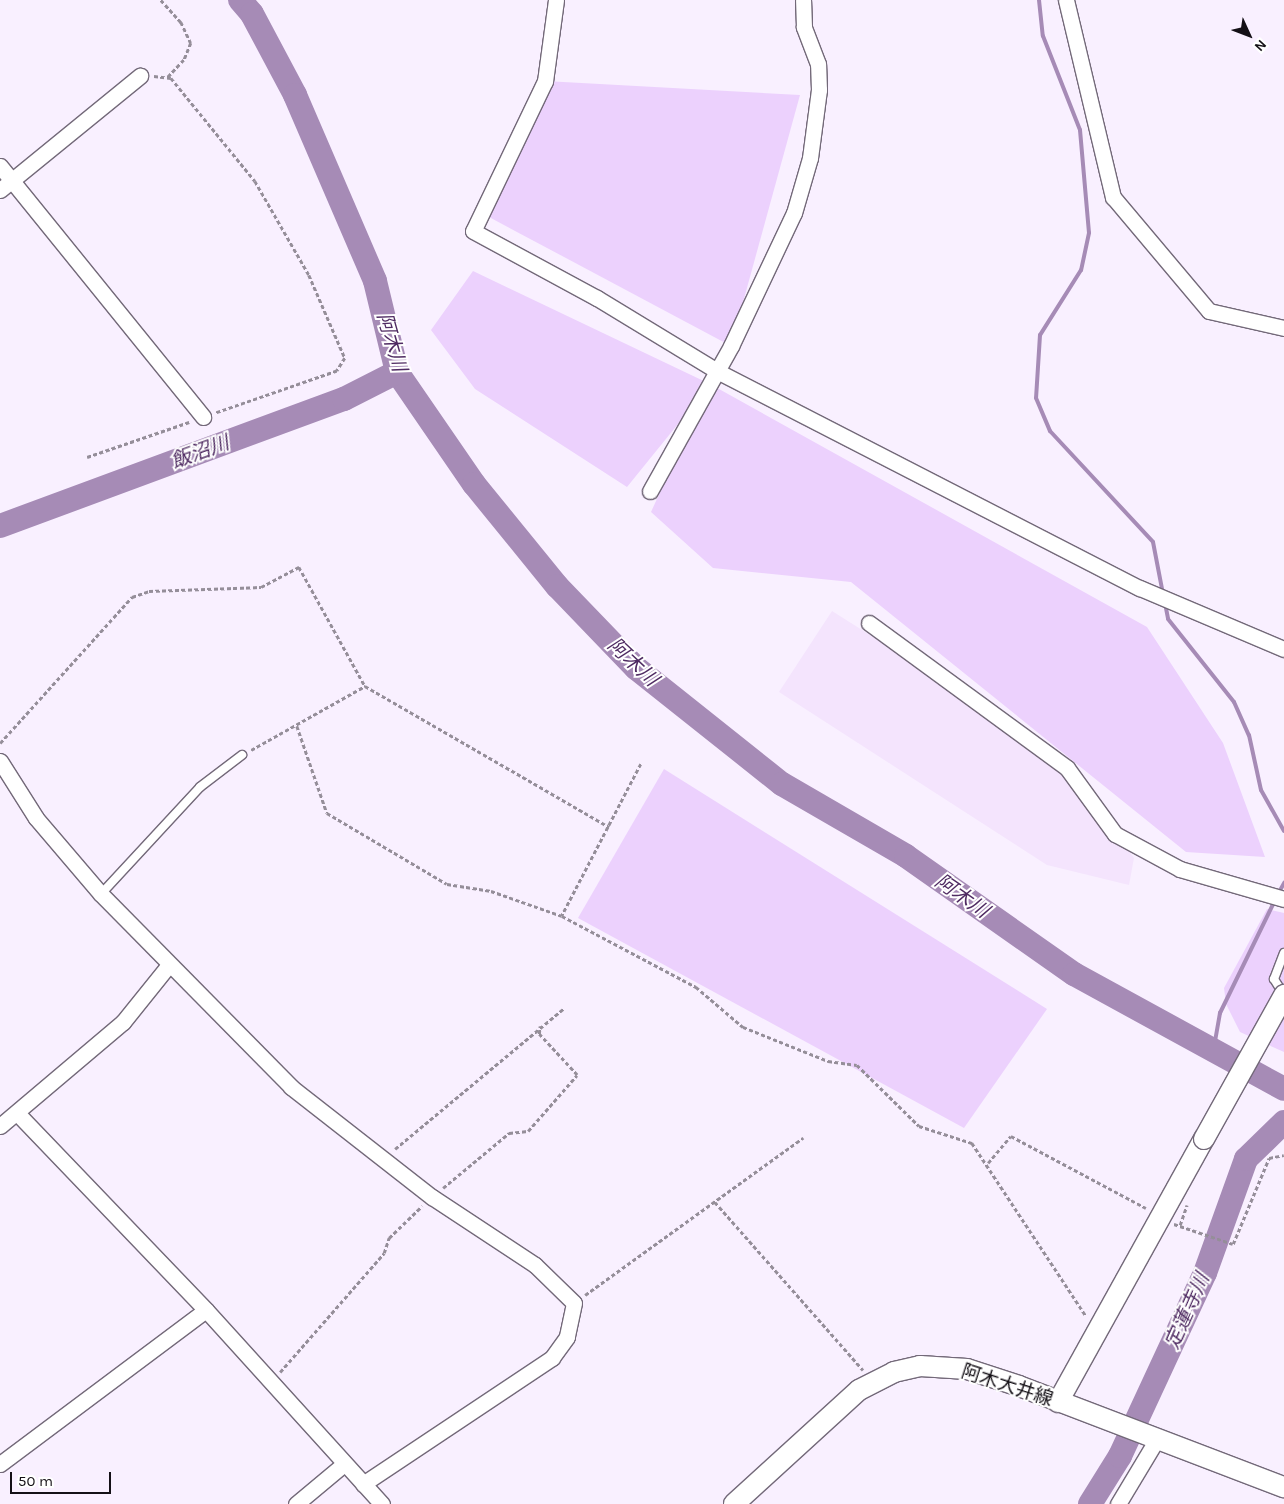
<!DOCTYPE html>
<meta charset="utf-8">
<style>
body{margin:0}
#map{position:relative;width:1284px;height:1504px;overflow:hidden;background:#f9f0ff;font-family:Karla,"Noto Sans JP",sans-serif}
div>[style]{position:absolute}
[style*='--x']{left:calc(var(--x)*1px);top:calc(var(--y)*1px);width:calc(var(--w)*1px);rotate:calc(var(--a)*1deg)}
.built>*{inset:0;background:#f4e4fd}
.green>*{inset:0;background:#ecd1fd}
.stream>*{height:4px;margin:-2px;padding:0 2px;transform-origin:2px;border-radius:2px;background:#a68bb6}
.river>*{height:24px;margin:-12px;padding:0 12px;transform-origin:12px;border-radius:12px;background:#a68bb6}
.path>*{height:2.5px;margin-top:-1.25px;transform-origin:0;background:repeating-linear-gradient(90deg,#958e99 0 4px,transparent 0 6.5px)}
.roads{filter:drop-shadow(1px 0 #736979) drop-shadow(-1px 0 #736979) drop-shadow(0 1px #736979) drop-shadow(0 -1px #736979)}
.lane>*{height:8px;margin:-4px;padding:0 4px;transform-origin:4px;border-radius:4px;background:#fff}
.street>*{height:15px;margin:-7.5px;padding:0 7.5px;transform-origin:7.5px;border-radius:7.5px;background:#fff}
.secondary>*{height:20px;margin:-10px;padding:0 10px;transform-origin:10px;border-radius:10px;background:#fff}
.bridges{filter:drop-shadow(1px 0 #736979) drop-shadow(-1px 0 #736979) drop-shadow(0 1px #736979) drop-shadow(0 -1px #736979)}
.secondary-bridge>*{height:20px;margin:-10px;padding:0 10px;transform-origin:10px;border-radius:10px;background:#fff}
span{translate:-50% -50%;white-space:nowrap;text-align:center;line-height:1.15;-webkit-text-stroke:4px #fff;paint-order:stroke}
.street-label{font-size:19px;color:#141016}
.water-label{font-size:20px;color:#4f2b62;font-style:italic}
.north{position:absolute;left:1224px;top:10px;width:50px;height:50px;-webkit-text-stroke:4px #fff;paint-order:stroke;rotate:133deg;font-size:14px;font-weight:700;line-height:20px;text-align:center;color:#141016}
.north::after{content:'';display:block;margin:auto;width:18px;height:22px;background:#141016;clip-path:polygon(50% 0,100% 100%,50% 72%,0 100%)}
.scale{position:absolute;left:10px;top:1472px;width:101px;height:22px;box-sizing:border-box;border:2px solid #141016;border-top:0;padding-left:6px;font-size:15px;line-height:18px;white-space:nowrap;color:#141016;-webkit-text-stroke:4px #fff;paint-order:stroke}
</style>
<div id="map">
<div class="built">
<div style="clip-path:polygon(832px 611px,984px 707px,1067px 768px,1134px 858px,1129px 885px,1047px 865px,779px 692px)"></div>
</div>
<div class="green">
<div style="clip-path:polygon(545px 81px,800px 95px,731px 346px,489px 217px)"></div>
<div style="clip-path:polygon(473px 271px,710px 384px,1147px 627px,1223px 743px,1265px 857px,1186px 852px,851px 582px,713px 568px,651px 512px,708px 387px,627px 487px,475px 389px,431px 330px)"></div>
<div style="clip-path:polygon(664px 769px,1047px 1009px,964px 1128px,578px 918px)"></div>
<div style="clip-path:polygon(1267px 909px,1284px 913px,1284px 1052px,1240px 1032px,1226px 1004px,1224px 988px)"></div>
</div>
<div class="stream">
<div style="--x:1039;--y:0;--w:36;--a:84"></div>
<div style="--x:1043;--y:36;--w:101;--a:68.5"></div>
<div style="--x:1080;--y:130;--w:103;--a:85"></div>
<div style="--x:1089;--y:233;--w:38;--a:102"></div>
<div style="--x:1081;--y:270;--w:77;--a:122.2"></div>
<div style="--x:1040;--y:335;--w:63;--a:93.6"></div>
<div style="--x:1036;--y:398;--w:36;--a:67"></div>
<div style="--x:1050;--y:431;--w:151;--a:47.1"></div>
<div style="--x:1153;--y:542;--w:53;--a:79.1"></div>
<div style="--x:1165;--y:603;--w:16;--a:79"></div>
<div style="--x:1168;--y:619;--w:106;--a:51.5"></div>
<div style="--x:1234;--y:702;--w:36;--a:66"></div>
<div style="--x:1249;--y:735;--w:56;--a:77.7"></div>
<div style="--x:1261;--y:790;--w:47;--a:60.7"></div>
<div style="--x:1278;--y:894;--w:13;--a:-61"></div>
<div style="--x:1214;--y:1047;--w:35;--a:-80"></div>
<div style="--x:1220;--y:1013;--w:126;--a:-64"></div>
</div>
<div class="river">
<div style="--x:240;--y:0;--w:18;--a:49"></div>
<div style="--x:252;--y:14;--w:92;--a:62"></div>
<div style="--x:295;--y:95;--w:202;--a:66.7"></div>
<div style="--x:375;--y:281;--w:94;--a:76.4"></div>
<div style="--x:397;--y:372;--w:136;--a:55.5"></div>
<div style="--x:474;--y:484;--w:132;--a:50.9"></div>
<div style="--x:557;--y:586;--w:114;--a:46.1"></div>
<div style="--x:636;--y:668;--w:186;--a:38.5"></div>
<div style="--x:782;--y:784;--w:143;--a:30.1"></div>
<div style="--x:906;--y:856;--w:205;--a:35.1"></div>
<div style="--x:1074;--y:974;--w:239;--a:28.7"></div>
<div style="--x:0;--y:526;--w:367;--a:-20.3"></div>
<div style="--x:344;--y:399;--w:59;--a:-27"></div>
<div style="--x:1090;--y:1504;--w:57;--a:-58"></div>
<div style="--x:1120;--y:1456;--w:202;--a:-65.1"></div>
<div style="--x:1205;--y:1273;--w:121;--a:-70.2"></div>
<div style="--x:1246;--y:1159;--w:53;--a:-44.2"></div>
</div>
<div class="path">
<div style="--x:161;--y:0;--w:30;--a:48"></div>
<div style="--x:181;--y:22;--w:23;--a:65"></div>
<div style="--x:191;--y:43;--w:18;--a:112"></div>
<div style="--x:184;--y:60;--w:25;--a:133"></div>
<div style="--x:154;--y:76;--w:17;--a:7"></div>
<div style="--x:171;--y:78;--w:133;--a:50.8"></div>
<div style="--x:255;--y:181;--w:108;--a:60.1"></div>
<div style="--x:309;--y:275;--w:90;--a:66.6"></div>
<div style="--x:345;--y:358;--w:15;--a:122"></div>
<div style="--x:337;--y:371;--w:128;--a:160.9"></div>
<div style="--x:87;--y:457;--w:108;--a:-18.9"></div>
<div style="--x:297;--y:726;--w:92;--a:71"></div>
<div style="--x:327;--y:813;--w:139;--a:30.6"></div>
<div style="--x:447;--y:884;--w:45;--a:9"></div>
<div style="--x:491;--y:891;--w:75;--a:19.4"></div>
<div style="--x:0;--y:743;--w:197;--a:-47.9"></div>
<div style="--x:132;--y:597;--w:18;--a:-19"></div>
<div style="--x:149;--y:591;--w:112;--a:-2"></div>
<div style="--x:261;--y:587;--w:43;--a:-27.8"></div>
<div style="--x:299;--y:567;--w:136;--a:61"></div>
<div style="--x:365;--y:686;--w:282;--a:30"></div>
<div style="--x:251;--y:750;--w:131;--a:-29.3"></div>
<div style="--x:641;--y:764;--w:171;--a:117.5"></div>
<div style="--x:562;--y:916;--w:152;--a:27.9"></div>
<div style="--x:696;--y:987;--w:62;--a:40.4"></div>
<div style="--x:743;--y:1027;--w:92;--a:21.8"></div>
<div style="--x:828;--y:1061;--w:29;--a:8"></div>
<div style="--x:857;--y:1065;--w:87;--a:44.5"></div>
<div style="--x:919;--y:1126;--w:56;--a:17.8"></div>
<div style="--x:972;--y:1143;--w:207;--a:56.6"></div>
<div style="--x:395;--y:1149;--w:220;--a:-39.8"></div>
<div style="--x:988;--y:1163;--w:35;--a:-50"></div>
<div style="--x:1011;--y:1136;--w:153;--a:28.1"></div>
<div style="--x:443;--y:1188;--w:86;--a:-39.8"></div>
<div style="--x:509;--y:1133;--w:19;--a:-6"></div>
<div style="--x:528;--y:1131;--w:74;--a:-48.8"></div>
<div style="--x:577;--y:1075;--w:56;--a:-132.8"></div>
<div style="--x:539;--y:1034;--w:8;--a:-83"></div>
<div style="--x:715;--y:1202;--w:224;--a:48.6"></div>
<div style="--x:1174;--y:1224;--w:62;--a:18.7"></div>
<div style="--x:1233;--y:1244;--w:93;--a:-67.3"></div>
<div style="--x:1269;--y:1158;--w:15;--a:-11"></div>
<div style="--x:1180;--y:1225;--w:21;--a:-71"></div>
<div style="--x:585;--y:1295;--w:269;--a:-35.8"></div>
<div style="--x:280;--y:1372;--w:158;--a:-48.8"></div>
<div style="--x:384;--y:1253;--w:16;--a:-72"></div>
<div style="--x:389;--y:1238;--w:46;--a:-44.1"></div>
</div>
<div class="roads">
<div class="lane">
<div style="--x:101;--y:894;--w:146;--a:-47.2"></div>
<div style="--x:200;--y:787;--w:53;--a:-37.3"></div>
<div style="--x:1284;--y:953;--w:28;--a:111"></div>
<div style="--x:1274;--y:979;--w:19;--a:58"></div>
</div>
<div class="street">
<div style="--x:556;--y:0;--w:82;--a:97.7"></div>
<div style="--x:545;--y:81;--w:166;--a:115.6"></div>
<div style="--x:473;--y:231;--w:141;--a:28.4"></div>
<div style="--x:597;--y:298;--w:140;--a:31.3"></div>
<div style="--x:717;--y:371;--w:475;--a:27.2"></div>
<div style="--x:1140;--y:588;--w:156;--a:23"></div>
<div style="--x:1066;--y:0;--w:203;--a:76.6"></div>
<div style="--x:1113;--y:197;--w:149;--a:49.9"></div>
<div style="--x:1209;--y:311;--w:77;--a:12.8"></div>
<div style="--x:0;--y:166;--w:323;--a:51"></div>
<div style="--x:0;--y:190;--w:181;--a:-39.2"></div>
<div style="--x:650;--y:491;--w:166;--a:-60.8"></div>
<div style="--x:731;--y:346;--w:147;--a:-64.7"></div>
<div style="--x:794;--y:213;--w:57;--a:-73.8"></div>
<div style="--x:810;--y:158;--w:69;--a:-82.5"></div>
<div style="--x:819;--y:90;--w:26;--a:-92"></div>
<div style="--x:818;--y:64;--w:40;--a:-111"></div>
<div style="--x:804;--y:27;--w:27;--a:-92"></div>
<div style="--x:869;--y:623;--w:245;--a:36.2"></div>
<div style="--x:1067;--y:768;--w:82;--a:54"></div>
<div style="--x:1115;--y:834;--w:74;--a:28.3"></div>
<div style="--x:1180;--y:869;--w:108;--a:16.1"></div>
<div style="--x:0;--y:761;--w:67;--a:57.7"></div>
<div style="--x:36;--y:818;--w:100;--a:49.5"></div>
<div style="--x:101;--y:894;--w:271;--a:45.4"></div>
<div style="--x:291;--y:1087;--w:179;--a:38"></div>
<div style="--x:432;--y:1197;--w:123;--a:33.4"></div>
<div style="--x:535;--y:1265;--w:54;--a:44.3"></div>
<div style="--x:574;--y:1303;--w:35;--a:102"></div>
<div style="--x:567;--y:1337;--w:26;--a:126"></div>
<div style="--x:552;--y:1358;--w:227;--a:146.3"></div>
<div style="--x:17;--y:1113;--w:273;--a:46.2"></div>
<div style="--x:206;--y:1310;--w:262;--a:47.8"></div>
<div style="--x:0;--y:1126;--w:161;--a:-40.2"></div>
<div style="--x:123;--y:1022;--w:72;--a:-51.2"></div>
<div style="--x:0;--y:1464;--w:257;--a:-36.8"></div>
<div style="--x:296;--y:1504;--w:62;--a:-39.8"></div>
<div style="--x:1118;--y:1504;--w:76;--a:-59"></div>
</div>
<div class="secondary">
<div style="--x:1058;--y:1402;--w:301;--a:-61"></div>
<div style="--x:734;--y:1504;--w:169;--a:-42.4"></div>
<div style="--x:859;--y:1390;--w:39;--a:-27"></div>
<div style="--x:894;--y:1372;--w:27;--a:-13"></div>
<div style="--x:920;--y:1366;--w:47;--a:3.7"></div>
<div style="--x:967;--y:1369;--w:55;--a:18.1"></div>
<div style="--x:1019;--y:1386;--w:284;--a:20.9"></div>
</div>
</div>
<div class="bridges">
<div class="secondary-bridge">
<div style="--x:1204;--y:1139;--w:165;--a:-60.9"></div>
</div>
</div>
<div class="street-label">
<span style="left:1007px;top:1386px;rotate:18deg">阿木大井線</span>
</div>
<div class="water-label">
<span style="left:392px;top:342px;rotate:74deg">阿木川</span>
<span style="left:200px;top:452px;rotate:-20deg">飯沼川</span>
<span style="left:633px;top:662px;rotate:43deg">阿木川</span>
<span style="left:962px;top:896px;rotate:35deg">阿木川</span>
<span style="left:1187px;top:1311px;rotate:-66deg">定蓮寺川</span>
</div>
<div class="north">N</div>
<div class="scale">50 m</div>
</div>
